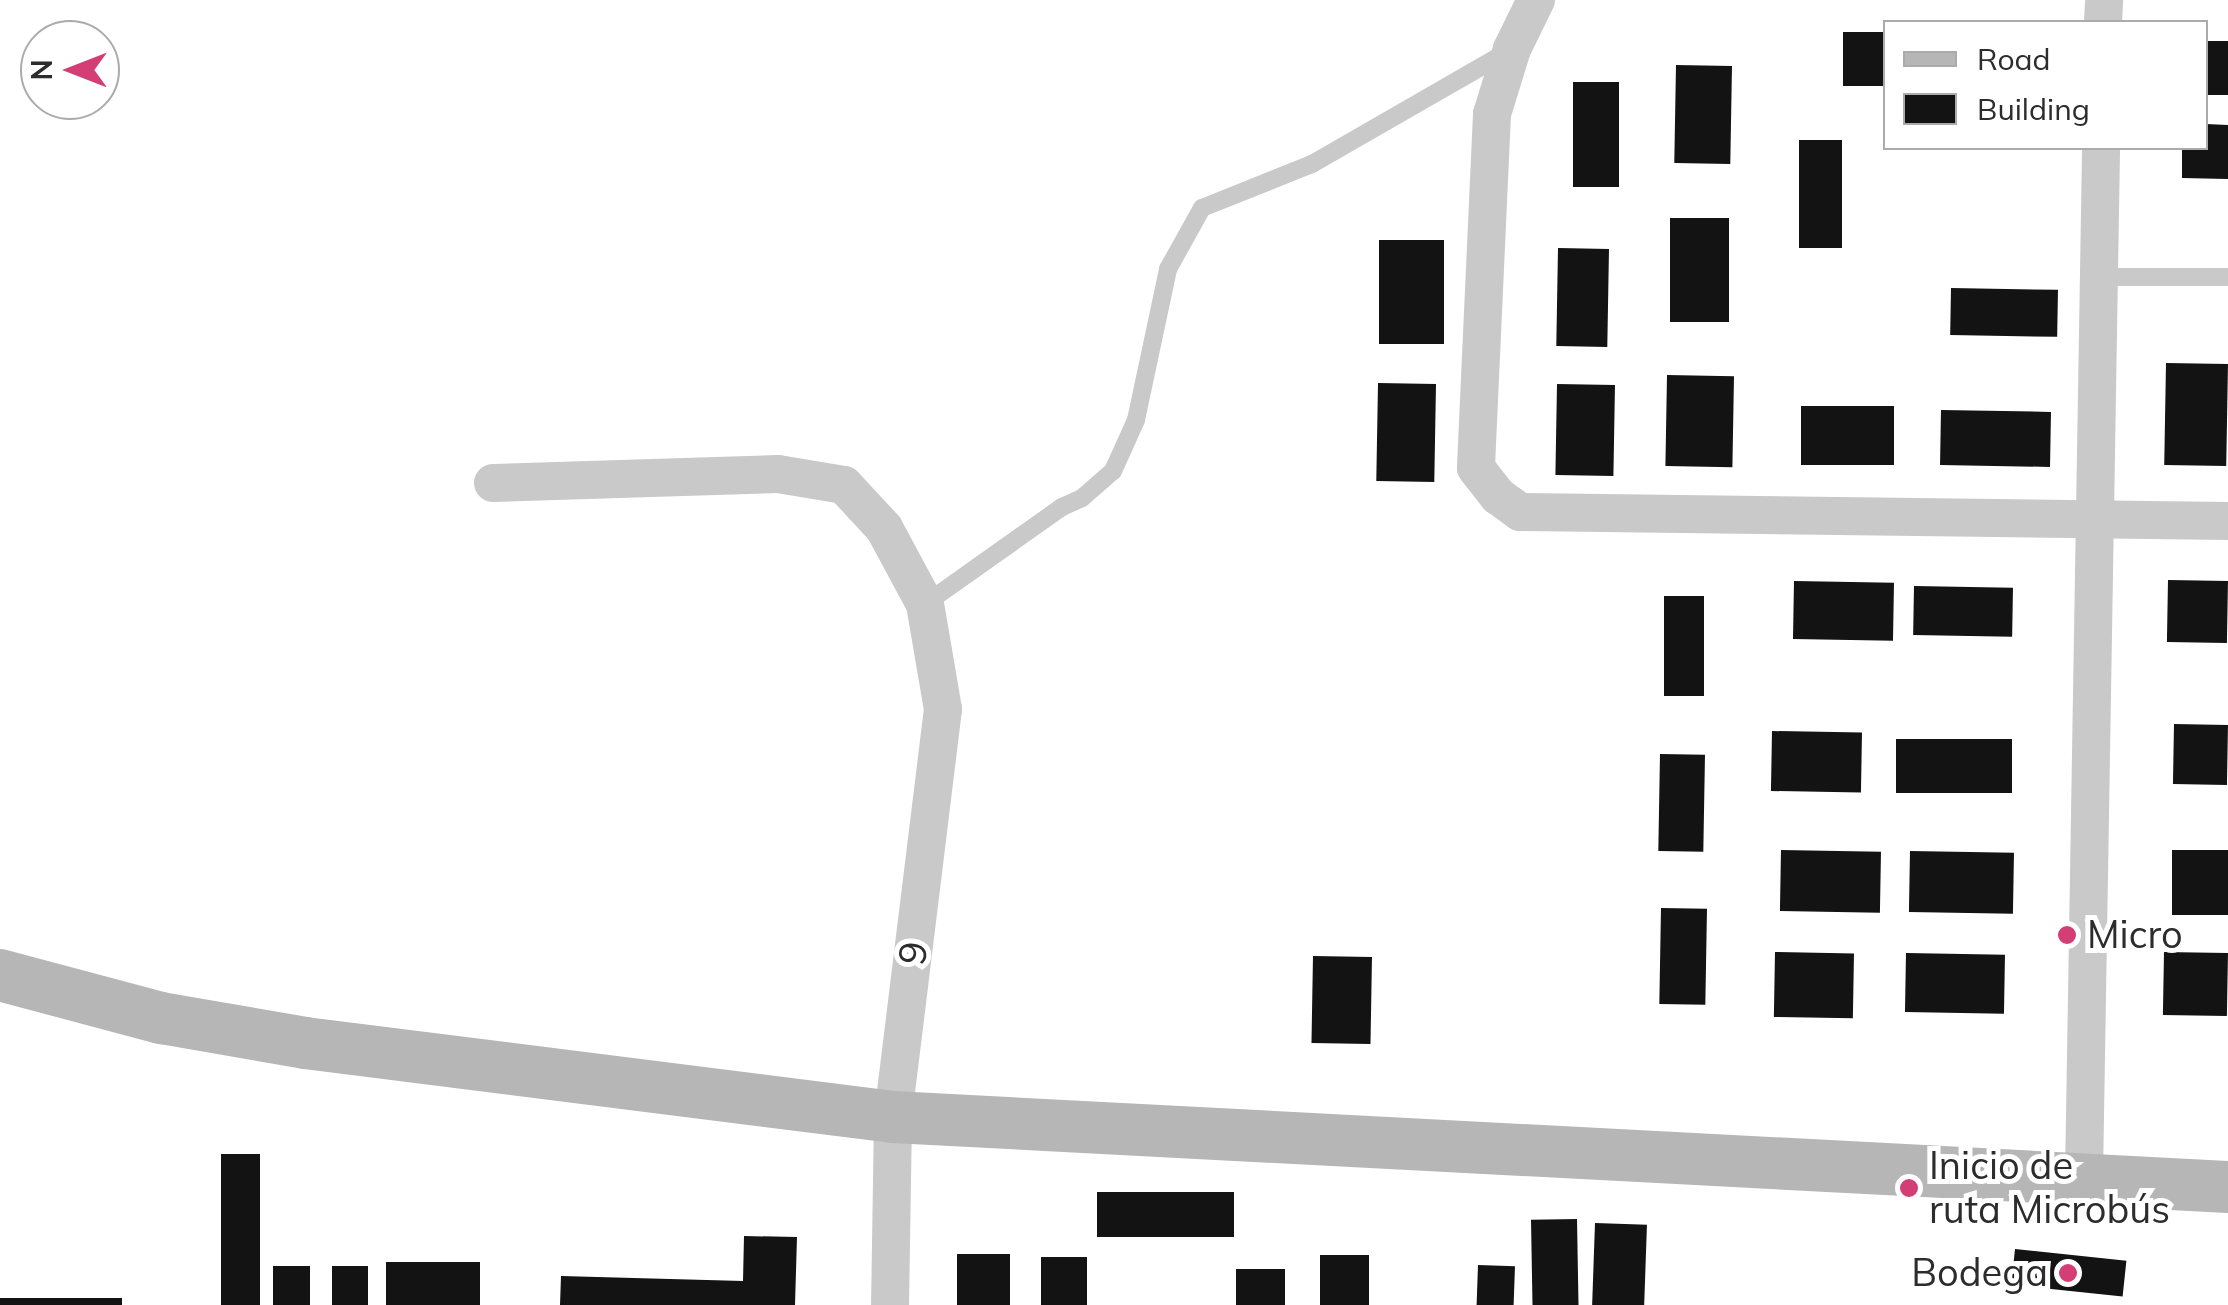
<!DOCTYPE html>
<meta charset="utf-8">
<style>
body{margin:0}
#map{position:relative;width:2228px;height:1305px;overflow:hidden;background:#fff;font-family:Mulish,sans-serif}
div>[style]{position:absolute}
[style*='--x']{left:calc(var(--x)*1px);top:calc(var(--y)*1px);width:calc(var(--w)*1px);rotate:calc(var(--a)*1deg)}
.building>*{inset:0;background:#131313;transform-origin:0 0}
.lane>*{height:18px;margin:-9px;padding:0 9px;transform-origin:9px;border-radius:9px;background:#c9c9c9}
.street>*{height:38px;margin:-19px;padding:0 19px;transform-origin:19px;border-radius:19px;background:#c9c9c9}
.secondary>*{height:52px;margin:-26px;padding:0 26px;transform-origin:26px;border-radius:26px;background:#b6b6b6}
.dots>*{width:28px;height:28px;translate:-50% -50%;box-sizing:border-box;border:5px solid #fff;border-radius:50%}
span{translate:-50% -50%;white-space:nowrap;text-align:center;line-height:1.15;-webkit-text-stroke:10px #fff;paint-order:stroke}
.poi-label{font-size:38px;color:#2c2c2c}
.left{translate:0 -50%;text-align:left}
.right{translate:-100% -50%;text-align:right}
.street-label{font-size:38px;color:#2c2c2c}
.legend{position:absolute;left:1883px;top:20px;width:325px;height:130px;box-sizing:border-box;background:#fff;border:2px solid #ababab;margin:0;padding:12px 18px;list-style:none;font-size:30px;color:#2c2c2c}
.legend li{display:flex;align-items:center;gap:20px;height:50px}
.legend b{width:50px;border:2px solid #ababab}
.north{position:absolute;left:20px;top:20px;width:100px;height:100px;box-sizing:border-box;background:#fff;border:2px solid #ababab;border-radius:50%;rotate:270deg;font-size:28px;font-weight:700;line-height:40px;text-align:center;color:#2c2c2c}
.north::after{content:'';display:block;margin:auto;width:35px;height:45px;background:#d33e74;clip-path:polygon(50% 0,100% 100%,50% 72%,0 100%)}
</style>
<div id="map">
<div class="building">
<div style="left:1843px;top:32px;width:43px;height:54px"></div>
<div style="left:2206px;top:41px;width:22px;height:54px"></div>
<div style="left:1676px;top:65px;width:56px;height:98px;rotate:1deg"></div>
<div style="left:1573px;top:82px;width:46px;height:105px"></div>
<div style="clip-path:polygon(2206px 124px,2228px 125px,2228px 179px,2182px 178px,2182px 148px,2206px 148px)"></div>
<div style="left:1799px;top:140px;width:43px;height:108px"></div>
<div style="left:1670px;top:218px;width:59px;height:104px"></div>
<div style="left:1379px;top:240px;width:65px;height:104px"></div>
<div style="left:1558px;top:248px;width:51px;height:98px;rotate:1deg"></div>
<div style="left:1951px;top:288px;width:107px;height:47px;rotate:1deg"></div>
<div style="left:2166px;top:363px;width:62px;height:102px;rotate:1deg"></div>
<div style="left:1667px;top:375px;width:67px;height:91px;rotate:1deg"></div>
<div style="left:1378px;top:383px;width:58px;height:98px;rotate:1deg"></div>
<div style="left:1557px;top:384px;width:58px;height:91px;rotate:1deg"></div>
<div style="left:1801px;top:406px;width:93px;height:59px"></div>
<div style="left:1941px;top:410px;width:110px;height:55px;rotate:1deg"></div>
<div style="left:2168px;top:580px;width:60px;height:62px;rotate:1deg"></div>
<div style="left:1794px;top:581px;width:100px;height:58px;rotate:1deg"></div>
<div style="left:1914px;top:586px;width:99px;height:49px;rotate:1deg"></div>
<div style="left:1664px;top:596px;width:40px;height:100px"></div>
<div style="left:2174px;top:724px;width:54px;height:60px;rotate:1deg"></div>
<div style="left:1772px;top:731px;width:90px;height:60px;rotate:1deg"></div>
<div style="left:1896px;top:739px;width:116px;height:54px"></div>
<div style="left:1660px;top:754px;width:45px;height:97px;rotate:1deg"></div>
<div style="left:1781px;top:850px;width:100px;height:61px;rotate:1deg"></div>
<div style="left:2172px;top:850px;width:56px;height:65px"></div>
<div style="left:1910px;top:851px;width:104px;height:61px;rotate:1deg"></div>
<div style="left:1661px;top:908px;width:46px;height:96px;rotate:1deg"></div>
<div style="left:1775px;top:952px;width:79px;height:65px;rotate:1deg"></div>
<div style="left:2164px;top:952px;width:64px;height:63px;rotate:1deg"></div>
<div style="left:1906px;top:953px;width:99px;height:59px;rotate:1deg"></div>
<div style="left:1313px;top:956px;width:59px;height:87px;rotate:1deg"></div>
<div style="left:221px;top:1154px;width:39px;height:151px"></div>
<div style="left:1234px;top:1192px;width:45px;height:137px;rotate:90deg"></div>
<div style="left:1577px;top:1219px;width:86px;height:46px;rotate:89deg"></div>
<div style="left:1595px;top:1223px;width:52px;height:82px;rotate:2deg"></div>
<div style="clip-path:polygon(744px 1236px,797px 1237px,795px 1305px,560px 1305px,561px 1276px,743px 1281px)"></div>
<div style="left:2015px;top:1249px;width:112px;height:36px;rotate:6deg"></div>
<div style="left:957px;top:1254px;width:53px;height:51px"></div>
<div style="left:1369px;top:1255px;width:50px;height:49px;rotate:90deg"></div>
<div style="left:1087px;top:1257px;width:48px;height:46px;rotate:90deg"></div>
<div style="left:386px;top:1262px;width:94px;height:43px"></div>
<div style="left:1478px;top:1265px;width:37px;height:40px;rotate:2deg"></div>
<div style="left:273px;top:1266px;width:37px;height:39px"></div>
<div style="left:332px;top:1266px;width:36px;height:39px"></div>
<div style="left:1236px;top:1269px;width:49px;height:36px"></div>
<div style="left:0;top:1298px;width:122px;height:7px"></div>
</div>
<div class="lane">
<div style="--x:2099;--y:277;--w:129;--a:0"></div>
<div style="--x:925;--y:604;--w:168;--a:-35.3"></div>
<div style="--x:1062;--y:507;--w:22;--a:-24"></div>
<div style="--x:1082;--y:498;--w:41;--a:-41.1"></div>
<div style="--x:1113;--y:471;--w:56;--a:-65.7"></div>
<div style="--x:1136;--y:420;--w:154;--a:-78"></div>
<div style="--x:1168;--y:269;--w:70;--a:-60.9"></div>
<div style="--x:1202;--y:208;--w:118;--a:-21.8"></div>
<div style="--x:1312;--y:164;--w:225;--a:-29.9"></div>
</div>
<div class="street">
<div style="--x:1536;--y:0;--w:55;--a:116.1"></div>
<div style="--x:1512;--y:49;--w:68;--a:107.1"></div>
<div style="--x:1492;--y:114;--w:354;--a:92.6"></div>
<div style="--x:1476;--y:468;--w:36;--a:52"></div>
<div style="--x:1498;--y:496;--w:27;--a:36"></div>
<div style="--x:1520;--y:512;--w:708;--a:0.73"></div>
<div style="--x:2103;--y:22;--w:22;--a:-87"></div>
<div style="--x:493;--y:483;--w:285;--a:-1.8"></div>
<div style="--x:778;--y:474;--w:67;--a:9.5"></div>
<div style="--x:844;--y:485;--w:59;--a:47.1"></div>
<div style="--x:884;--y:528;--w:86;--a:61.7"></div>
<div style="--x:925;--y:604;--w:107;--a:80.3"></div>
<div style="--x:943;--y:709;--w:411;--a:97"></div>
<div style="--x:893;--y:1117;--w:188;--a:90.9"></div>
<div style="--x:2084;--y:1177;--w:1029;--a:-89.05"></div>
</div>
<div class="secondary">
<div style="--x:0;--y:975;--w:167;--a:15"></div>
<div style="--x:161;--y:1018;--w:146;--a:9.8"></div>
<div style="--x:305;--y:1043;--w:593;--a:7.17"></div>
<div style="--x:893;--y:1117;--w:1337;--a:3"></div>
</div>
<div class="dots">
<div style="left:2067px;top:935px;background:#d33e74"></div>
<div style="left:1909px;top:1188px;background:#d33e74"></div>
<div style="left:2068px;top:1273px;background:#d33e74"></div>
</div>
<div class="poi-label">
<span class="left" style="left:2087px;top:935px">Micro</span>
<span class="left" style="left:1929px;top:1188px">Inicio de<br>ruta Microbús</span>
<span class="right" style="left:2048px;top:1273px">Bodega</span>
</div>
<div class="street-label">
<span style="left:913px;top:953px;rotate:-83deg">9</span>
</div>
<ul class="legend">
<li><b style="height:12px;background:#b6b6b6"></b>Road</li>
<li><b style="height:28px;background:#131313"></b>Building</li>
</ul>
<div class="north">N</div>
</div>
